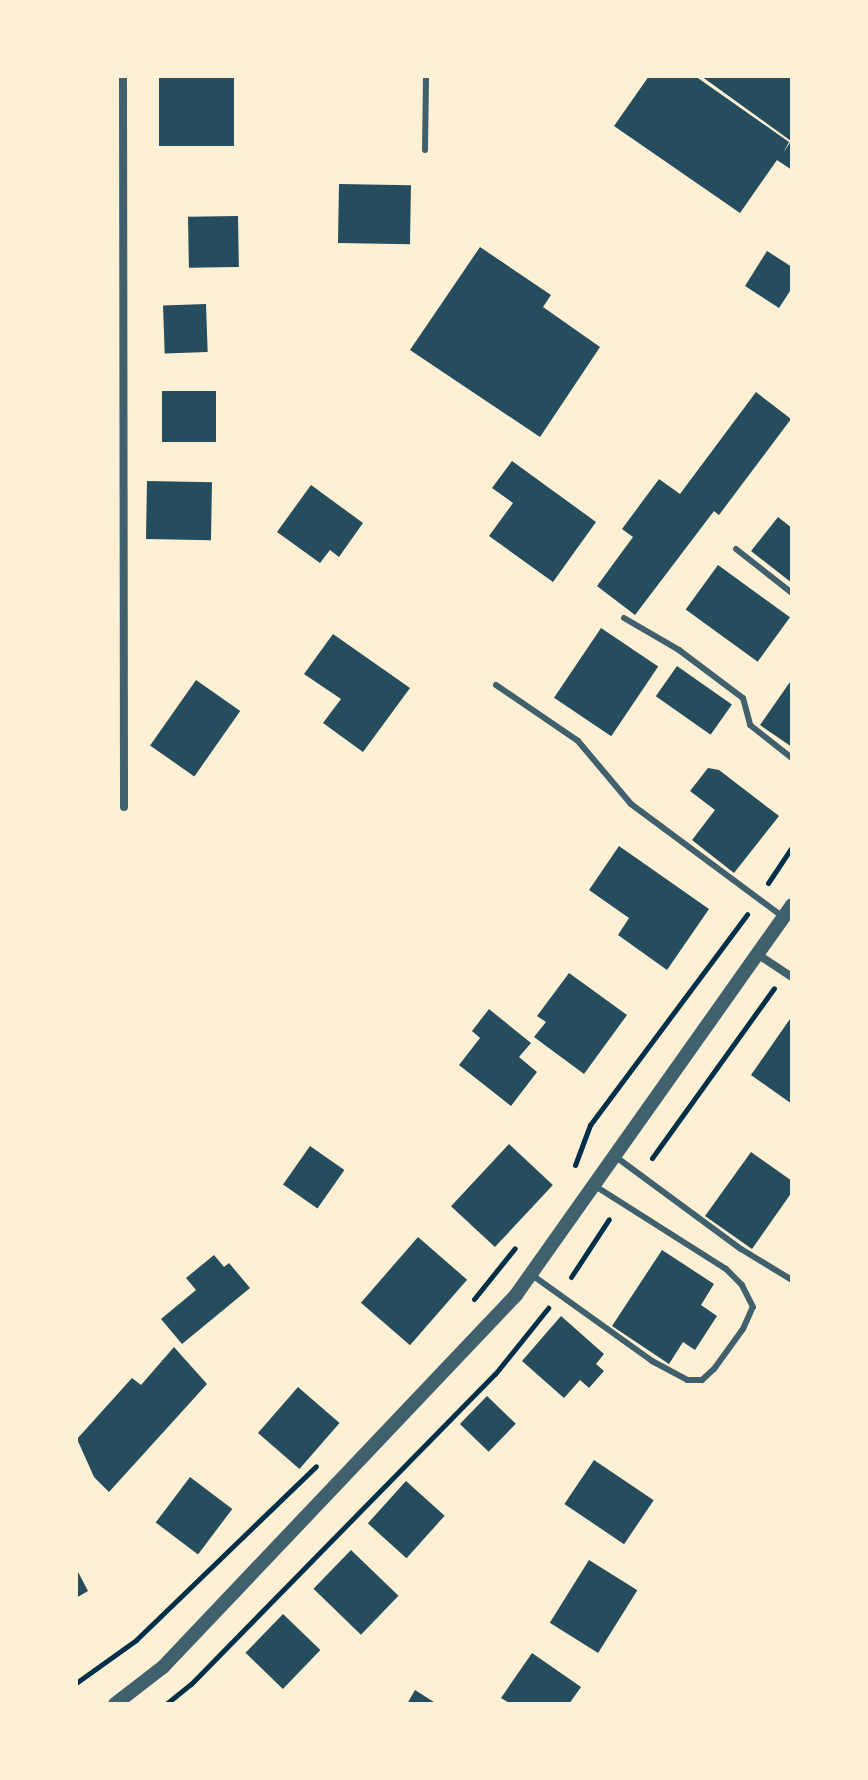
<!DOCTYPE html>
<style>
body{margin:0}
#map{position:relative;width:868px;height:1780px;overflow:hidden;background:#fdf0d5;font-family:"DejaVu Sans",sans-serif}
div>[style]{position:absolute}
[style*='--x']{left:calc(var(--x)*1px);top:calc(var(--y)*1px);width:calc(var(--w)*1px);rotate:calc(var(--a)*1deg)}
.building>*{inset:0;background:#264d5e;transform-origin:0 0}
.path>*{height:5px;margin:-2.5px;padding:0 2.5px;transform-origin:2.5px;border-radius:2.5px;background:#003049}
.service>*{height:6px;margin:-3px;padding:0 3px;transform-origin:3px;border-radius:3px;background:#3f606c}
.minor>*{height:8px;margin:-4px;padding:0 4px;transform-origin:4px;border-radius:4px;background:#3f606c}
.tertiary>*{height:14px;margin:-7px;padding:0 7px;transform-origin:7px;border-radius:7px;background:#3f606c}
span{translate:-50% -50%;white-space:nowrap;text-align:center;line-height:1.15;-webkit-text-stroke:8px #fdf0d5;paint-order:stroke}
.frame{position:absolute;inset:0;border:78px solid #fdf0d5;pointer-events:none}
</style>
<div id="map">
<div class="building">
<div style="left:159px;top:76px;width:75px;height:70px"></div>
<div style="clip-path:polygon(649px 76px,695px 76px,789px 142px,783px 153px,791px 141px,701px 76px,792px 76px,792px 170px,777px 160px,740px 213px,614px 126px)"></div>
<div style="left:339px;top:184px;width:72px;height:59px;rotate:1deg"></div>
<div style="left:238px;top:216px;width:51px;height:50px;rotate:89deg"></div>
<div style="clip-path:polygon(480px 247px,551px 295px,543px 307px,600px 347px,540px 437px,410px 350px)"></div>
<div style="clip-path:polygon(767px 251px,792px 267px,792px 288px,779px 308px,745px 286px)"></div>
<div style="left:206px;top:304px;width:48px;height:43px;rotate:88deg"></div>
<div style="left:162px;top:391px;width:54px;height:51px"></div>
<div style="clip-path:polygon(756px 392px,791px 419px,719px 515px,714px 511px,635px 615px,597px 586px,633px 537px,622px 529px,659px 479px,680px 494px)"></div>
<div style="clip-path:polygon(512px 461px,596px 522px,553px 582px,489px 536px,513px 503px,492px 488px)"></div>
<div style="left:147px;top:481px;width:65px;height:58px;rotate:1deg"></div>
<div style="clip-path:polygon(311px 485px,363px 523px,339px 557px,330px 550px,320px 563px,277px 532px)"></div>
<div style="clip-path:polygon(778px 517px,792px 528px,792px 583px,751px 551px)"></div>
<div style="left:718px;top:565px;width:89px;height:55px;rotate:36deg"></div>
<div style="left:601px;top:628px;width:69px;height:84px;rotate:34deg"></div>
<div style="clip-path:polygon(333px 634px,410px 688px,363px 752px,323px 723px,341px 699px,304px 674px)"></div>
<div style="left:677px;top:666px;width:67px;height:37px;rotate:35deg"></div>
<div style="clip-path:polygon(792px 679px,792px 747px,760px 725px)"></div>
<div style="left:196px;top:680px;width:54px;height:80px;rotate:35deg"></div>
<div style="clip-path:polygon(708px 768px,719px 770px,779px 816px,734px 873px,692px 840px,715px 810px,690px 791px)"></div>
<div style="clip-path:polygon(619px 846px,709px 909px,667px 970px,618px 935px,629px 918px,589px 890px)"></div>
<div style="clip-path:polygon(569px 973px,627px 1015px,584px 1074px,534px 1037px,546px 1022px,537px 1016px)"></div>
<div style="clip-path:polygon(489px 1009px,531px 1043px,519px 1057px,537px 1072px,511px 1106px,459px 1065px,480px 1038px,472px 1031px)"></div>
<div style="clip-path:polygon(792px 1016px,792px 1104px,751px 1075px)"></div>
<div style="left:509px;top:1144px;width:60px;height:85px;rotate:43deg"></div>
<div style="left:310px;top:1146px;width:42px;height:47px;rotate:35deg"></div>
<div style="clip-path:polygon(751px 1152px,792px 1181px,792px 1192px,752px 1249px,705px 1216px)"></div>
<div style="left:418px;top:1237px;width:65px;height:87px;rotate:41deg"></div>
<div style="clip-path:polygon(662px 1250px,714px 1284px,701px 1305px,717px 1316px,695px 1350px,683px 1342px,669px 1364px,612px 1326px)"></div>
<div style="clip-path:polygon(214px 1255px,224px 1267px,229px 1263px,250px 1288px,182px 1344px,161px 1319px,196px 1290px,186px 1278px)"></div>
<div style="clip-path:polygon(561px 1316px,604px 1354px,596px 1364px,604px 1371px,589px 1388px,580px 1380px,564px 1398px,522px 1361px)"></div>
<div style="clip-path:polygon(174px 1347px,207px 1384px,109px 1492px,94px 1477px,77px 1439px,132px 1378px,141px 1385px)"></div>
<div style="left:298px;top:1387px;width:55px;height:61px;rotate:41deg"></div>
<div style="left:487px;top:1396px;width:40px;height:39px;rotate:44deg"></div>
<div style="left:594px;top:1460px;width:72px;height:53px;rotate:34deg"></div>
<div style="left:190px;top:1477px;width:53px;height:57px;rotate:37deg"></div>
<div style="left:406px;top:1481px;width:52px;height:57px;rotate:42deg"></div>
<div style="left:351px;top:1550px;width:66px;height:54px;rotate:44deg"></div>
<div style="left:589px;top:1560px;width:57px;height:74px;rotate:32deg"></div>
<div style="clip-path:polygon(76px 1568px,88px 1591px,76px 1598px)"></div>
<div style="left:283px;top:1614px;width:52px;height:54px;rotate:44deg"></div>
<div style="clip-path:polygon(532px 1653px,581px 1687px,569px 1704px,511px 1704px,501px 1698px)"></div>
<div style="clip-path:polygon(415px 1690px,437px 1704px,407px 1704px)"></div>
</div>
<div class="path">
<div style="--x:768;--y:883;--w:43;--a:-56.3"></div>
<div style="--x:652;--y:1158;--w:209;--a:-54.3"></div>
<div style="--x:575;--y:1165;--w:43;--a:-69.4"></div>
<div style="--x:590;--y:1125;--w:263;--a:-53.3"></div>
<div style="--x:571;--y:1277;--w:69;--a:-56.8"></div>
<div style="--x:474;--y:1299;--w:65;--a:-51.2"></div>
<div style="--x:76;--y:1683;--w:74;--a:-35.6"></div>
<div style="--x:136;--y:1640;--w:250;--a:-44"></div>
<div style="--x:166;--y:1704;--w:32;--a:-39"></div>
<div style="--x:191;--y:1684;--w:434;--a:-45.6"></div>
<div style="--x:495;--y:1374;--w:85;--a:-51.2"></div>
</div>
<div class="service">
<div style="--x:425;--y:150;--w:74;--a:-89.2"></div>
<div style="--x:736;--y:549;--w:71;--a:38.2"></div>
<div style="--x:624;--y:618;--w:64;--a:30.2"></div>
<div style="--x:679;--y:650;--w:80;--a:36.9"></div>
<div style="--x:743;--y:698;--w:28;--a:75"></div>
<div style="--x:750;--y:725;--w:53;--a:38.2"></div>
<div style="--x:496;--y:685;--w:99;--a:34.3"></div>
<div style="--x:578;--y:741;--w:82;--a:49.9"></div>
<div style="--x:631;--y:804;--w:189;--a:36.6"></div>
<div style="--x:616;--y:1157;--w:155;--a:36.4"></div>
<div style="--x:741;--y:1249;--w:60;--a:31.3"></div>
<div style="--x:532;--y:1275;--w:148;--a:35.6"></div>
<div style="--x:652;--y:1361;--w:40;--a:28"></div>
<div style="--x:687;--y:1380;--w:15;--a:0"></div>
<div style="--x:702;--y:1380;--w:16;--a:-43"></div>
<div style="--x:714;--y:1369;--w:49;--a:-54.1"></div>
<div style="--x:743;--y:1329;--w:24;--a:-66"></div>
<div style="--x:753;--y:1307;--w:25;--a:-117"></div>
<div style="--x:742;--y:1285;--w:23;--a:-135"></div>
<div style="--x:726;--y:1269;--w:155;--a:-147.6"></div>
</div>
<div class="minor">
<div style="--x:123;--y:76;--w:731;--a:89.92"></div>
<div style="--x:757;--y:954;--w:42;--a:33.3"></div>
</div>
<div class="tertiary">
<div style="--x:115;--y:1704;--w:61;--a:-37.6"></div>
<div style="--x:163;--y:1667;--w:513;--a:-46.5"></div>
<div style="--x:516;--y:1295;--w:478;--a:-54.7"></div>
</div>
<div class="frame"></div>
</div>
